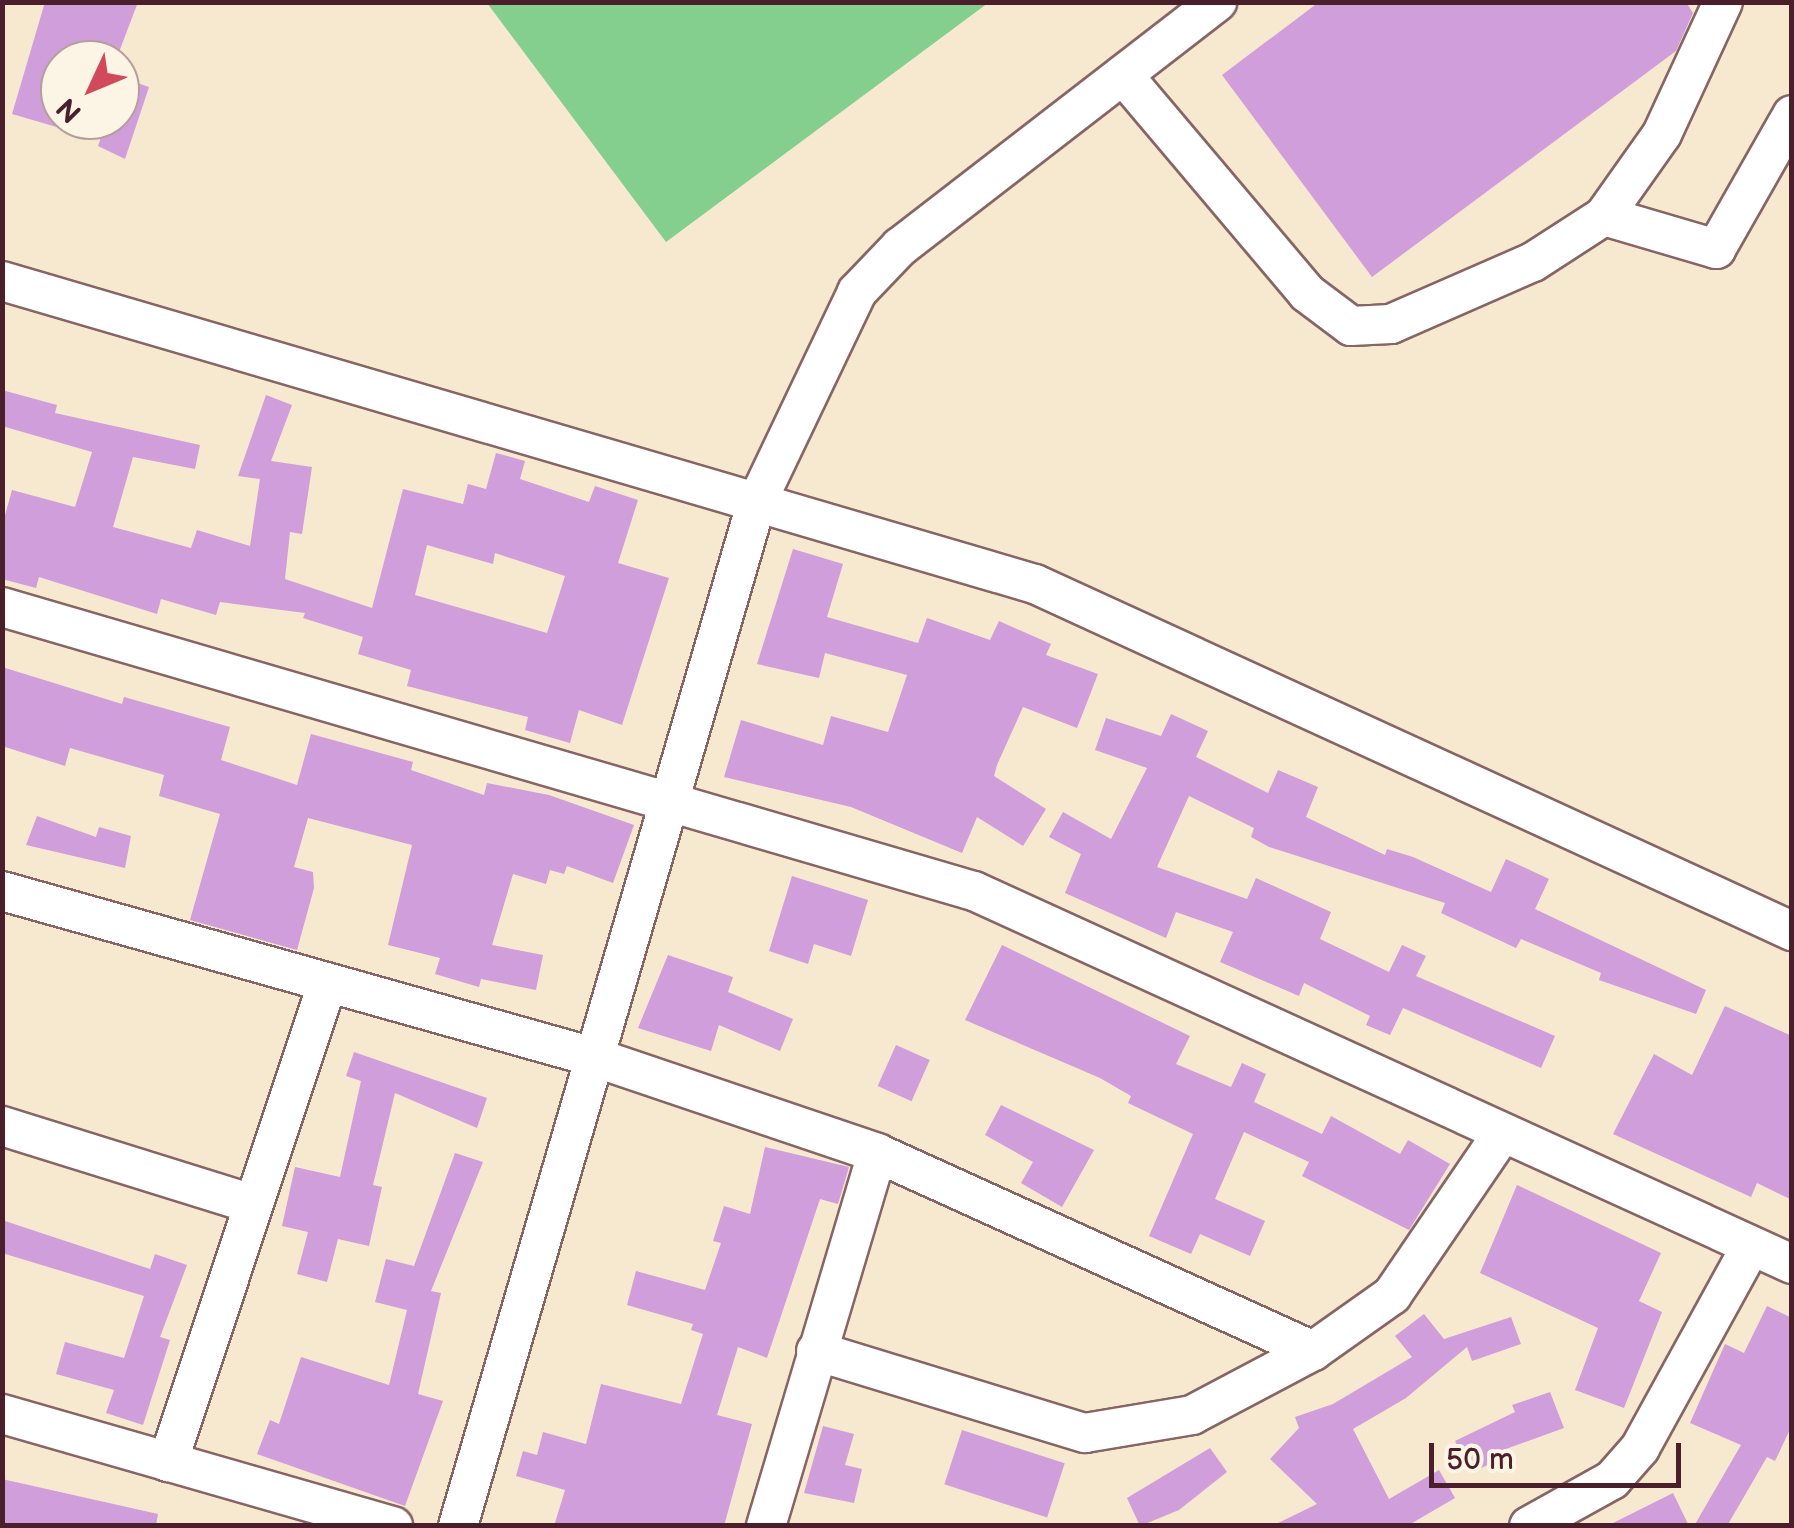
<!DOCTYPE html>
<style>
body{margin:0}
#map{position:relative;width:1794px;height:1528px;overflow:hidden;background:#f7e8d0;font-family:"Balsamiq Sans",sans-serif}
div>[style]{position:absolute}
[style*='--x']{left:calc(var(--x)*1px);top:calc(var(--y)*1px);width:calc(var(--w)*1px);rotate:calc(var(--a)*1deg)}
.green>*{inset:0;background:#84cf8d}
.building>*{inset:0;background:#d09edb;transform-origin:0 0}
.roads{filter:drop-shadow(2px 0 #876565) drop-shadow(-2px 0 #876565) drop-shadow(0 2px #876565) drop-shadow(0 -2px #876565)}
.minor>*{height:38px;margin:-19px;padding:0 19px;transform-origin:19px;border-radius:19px;background:#fff}
span{translate:-50% -50%;white-space:nowrap;text-align:center;line-height:1.15;-webkit-text-stroke:8px #fcf5e5;paint-order:stroke}
.frame{position:absolute;inset:0;border:5px solid #4a1f2b;pointer-events:none}
.north{position:absolute;left:40px;top:40px;width:100px;height:100px;box-sizing:border-box;background:#fcf5e5;border:2px solid #b59f9b;border-radius:50%;rotate:226deg;font-size:28px;font-weight:700;line-height:40px;text-align:center;color:#4a1f2b}
.north::after{content:'';display:block;margin:auto;width:35px;height:45px;background:#d1495b;clip-path:polygon(50% 0,100% 100%,50% 72%,0 100%)}
.scale{position:absolute;left:1429px;top:1443px;width:252px;height:45px;box-sizing:border-box;border:5px solid #4a1f2b;border-top:0;padding-left:12px;font-size:30px;line-height:35px;white-space:nowrap;color:#4a1f2b;-webkit-text-stroke:8px #fcf5e5;paint-order:stroke}
</style>
<div id="map">
<div class="green">
<div style="clip-path:polygon(487px 3px,486px 3px,988px 3px,666px 242px)"></div>
</div>
<div class="building">
<div style="clip-path:polygon(45px 2px,138px 2px,116px 60px,60px 60px,60px 128px,12px 114px)"></div>
<div style="clip-path:polygon(1319px 2px,1686px 2px,1693px 13px,1676px 51px,1372px 277px,1222px 75px)"></div>
<div style="clip-path:polygon(120px 77px,149px 87px,125px 159px,98px 146px,107px 120px,120px 120px)"></div>
<div style="clip-path:polygon(evenodd,2px 390px,57px 405px,55px 413px,200px 445px,195px 469px,133px 457px,113px 527px,191px 548px,197px 530px,250px 546px,260px 479px,238px 476px,266px 395px,292px 405px,271px 461px,312px 467px,302px 534px,290px 532px,285px 579px,372px 608px,403px 489px,463px 504px,468px 484px,486px 489px,496px 453px,525px 461px,520px 479px,589px 502px,595px 486px,638px 500px,618px 563px,669px 578px,622px 725px,579px 710px,570px 743px,525px 730px,528px 717px,407px 686px,411px 670px,358px 654px,363px 637px,303px 618px,305px 613px,220px 602px,216px 615px,161px 599px,157px 614px,39px 577px,36px 588px,2px 579px,2px 526px,12px 490px,75px 507px,92px 452px,2px 426px,2px 390px,427px 545px,493px 564px,495px 553px,565px 576px,547px 633px,415px 595px,427px 545px)"></div>
<div style="clip-path:polygon(793px 549px,843px 564px,827px 617px,918px 643px,927px 618px,990px 640px,999px 621px,1051px 644px,1046px 655px,1098px 674px,1077px 728px,1023px 707px,997px 765px,994px 776px,1046px 809px,1023px 846px,977px 817px,962px 853px,851px 807px,724px 777px,741px 720px,823px 745px,831px 716px,888px 732px,907px 675px,825px 653px,819px 678px,757px 664px)"></div>
<div style="clip-path:polygon(2px 667px,122px 704px,124px 697px,230px 727px,221px 760px,297px 785px,311px 734px,413px 762px,411px 770px,484px 795px,487px 783px,549px 795px,634px 825px,613px 883px,567px 866px,564px 874px,550px 870px,546px 884px,513px 874px,492px 945px,543px 955px,536px 990px,481px 979px,479px 987px,435px 974px,440px 958px,388px 945px,412px 845px,308px 818px,294px 867px,313px 872px,314px 888px,297px 950px,190px 920px,220px 814px,159px 796px,164px 775px,70px 748px,65px 766px,2px 746px)"></div>
<div style="clip-path:polygon(1171px 714px,1208px 731px,1196px 757px,1268px 793px,1278px 770px,1318px 787px,1306px 817px,1385px 855px,1387px 849px,1413px 857px,1491px 892px,1506px 859px,1549px 879px,1535px 909px,1706px 990px,1696px 1014px,1599px 980px,1601px 973px,1521px 939px,1516px 948px,1441px 913px,1445px 903px,1269px 847px,1251px 837px,1254px 828px,1189px 796px,1157px 867px,1247px 899px,1256px 878px,1331px 912px,1320px 939px,1389px 972px,1402px 945px,1426px 956px,1416px 976px,1555px 1036px,1541px 1068px,1403px 1008px,1390px 1035px,1366px 1025px,1370px 1016px,1304px 983px,1299px 996px,1220px 962px,1233px 932px,1176px 912px,1166px 938px,1065px 893px,1081px 854px,1049px 837px,1063px 812px,1111px 839px,1147px 768px,1095px 750px,1106px 718px,1161px 736px)"></div>
<div style="clip-path:polygon(37px 816px,96px 837px,99px 827px,131px 836px,125px 868px,26px 845px)"></div>
<div style="clip-path:polygon(792px 876px,868px 900px,851px 956px,814px 944px,808px 964px,769px 951px)"></div>
<div style="clip-path:polygon(1002px 945px,1190px 1036px,1176px 1064px,1231px 1087px,1242px 1063px,1266px 1074px,1254px 1102px,1322px 1134px,1331px 1116px,1400px 1154px,1408px 1140px,1450px 1164px,1409px 1230px,1302px 1176px,1309px 1162px,1244px 1132px,1215px 1199px,1265px 1221px,1250px 1256px,1200px 1234px,1191px 1254px,1149px 1236px,1193px 1134px,1128px 1103px,1131px 1096px,1100px 1078px,965px 1020px)"></div>
<div style="clip-path:polygon(668px 955px,733px 977px,728px 992px,793px 1019px,780px 1051px,719px 1025px,711px 1051px,638px 1028px)"></div>
<div style="clip-path:polygon(1725px 1006px,1792px 1036px,1792px 1200px,1757px 1183px,1751px 1197px,1613px 1134px,1654px 1054px,1692px 1075px)"></div>
<div style="left:896px;top:1045px;width:37px;height:45px;rotate:24deg"></div>
<div style="clip-path:polygon(354px 1052px,487px 1098px,477px 1128px,395px 1093px,373px 1185px,382px 1187px,369px 1246px,338px 1239px,327px 1282px,297px 1274px,308px 1232px,282px 1226px,295px 1167px,340px 1177px,361px 1081px,346px 1076px)"></div>
<div style="clip-path:polygon(1001px 1105px,1094px 1150px,1062px 1207px,1021px 1183px,1033px 1162px,985px 1135px)"></div>
<div style="clip-path:polygon(765px 1147px,849px 1167px,838px 1204px,820px 1199px,767px 1358px,738px 1347px,717px 1415px,752px 1424px,724px 1526px,554px 1526px,565px 1490px,516px 1476px,523px 1451px,537px 1455px,543px 1432px,586px 1444px,601px 1384px,681px 1404px,703px 1334px,691px 1330px,693px 1324px,627px 1305px,636px 1271px,705px 1290px,721px 1243px,713px 1241px,724px 1206px,750px 1214px)"></div>
<div style="clip-path:polygon(455px 1153px,483px 1162px,431px 1291px,441px 1293px,418px 1394px,443px 1401px,405px 1506px,257px 1454px,270px 1420px,279px 1424px,301px 1357px,389px 1385px,407px 1310px,375px 1302px,386px 1259px,414px 1266px)"></div>
<div style="clip-path:polygon(1517px 1185px,1661px 1253px,1639px 1301px,1662px 1312px,1624px 1408px,1575px 1390px,1598px 1328px,1480px 1273px)"></div>
<div style="clip-path:polygon(2px 1220px,150px 1269px,155px 1254px,187px 1265px,160px 1337px,170px 1340px,143px 1425px,106px 1413px,114px 1390px,56px 1374px,65px 1342px,124px 1358px,144px 1296px,2px 1253px)"></div>
<div style="clip-path:polygon(1767px 1306px,1792px 1318px,1792px 1425px,1775px 1461px,1767px 1457px,1727px 1526px,1694px 1526px,1741px 1445px,1690px 1423px,1725px 1344px,1744px 1353px)"></div>
<div style="clip-path:polygon(1424px 1314px,1444px 1339px,1511px 1317px,1521px 1344px,1472px 1361px,1467px 1347px,1406px 1398px,1353px 1429px,1389px 1499px,1439px 1470px,1455px 1498px,1407px 1526px,1272px 1526px,1317px 1504px,1270px 1459px,1299px 1428px,1295px 1417px,1333px 1404px,1412px 1357px,1395px 1336px)"></div>
<div style="clip-path:polygon(1550px 1392px,1564px 1428px,1503px 1450px,1506px 1456px,1471px 1473px,1455px 1441px,1515px 1412px,1512px 1405px)"></div>
<div style="clip-path:polygon(823px 1426px,854px 1434px,845px 1465px,862px 1469px,854px 1503px,804px 1493px)"></div>
<div style="left:962px;top:1430px;width:108px;height:57px;rotate:18deg"></div>
<div style="clip-path:polygon(1210px 1448px,1227px 1472px,1179px 1510px,1140px 1526px,1127px 1498px)"></div>
<div style="clip-path:polygon(2px 1479px,158px 1514px,156px 1526px,2px 1526px)"></div>
<div style="clip-path:polygon(1673px 1493px,1689px 1526px,1607px 1526px)"></div>
</div>
<div class="roads">
<div class="minor">
<div style="--x:1123;--y:75;--w:285;--a:49.8"></div>
<div style="--x:1307;--y:293;--w:55;--a:36.9"></div>
<div style="--x:1351;--y:326;--w:40;--a:-2.9"></div>
<div style="--x:1391;--y:324;--w:155;--a:-23.6"></div>
<div style="--x:1533;--y:262;--w:85;--a:-32.9"></div>
<div style="--x:1604;--y:216;--w:117;--a:16.4"></div>
<div style="--x:1716;--y:249;--w:154;--a:-60.4"></div>
<div style="--x:1604;--y:216;--w:100;--a:-54.7"></div>
<div style="--x:1662;--y:134;--w:145;--a:-65.2"></div>
<div style="--x:2;--y:281;--w:1077;--a:16.35"></div>
<div style="--x:1035;--y:584;--w:833;--a:24.63"></div>
<div style="--x:2;--y:607;--w:1013;--a:16.29"></div>
<div style="--x:974;--y:891;--w:899;--a:24.51"></div>
<div style="--x:2;--y:891;--w:618;--a:15.68"></div>
<div style="--x:597;--y:1058;--w:296;--a:18.7"></div>
<div style="--x:877;--y:1153;--w:479;--a:24.4"></div>
<div style="--x:2;--y:1126;--w:263;--a:17.3"></div>
<div style="--x:816;--y:1351;--w:281;--a:17"></div>
<div style="--x:1085;--y:1433;--w:109;--a:-9.5"></div>
<div style="--x:1192;--y:1415;--w:137;--a:-27.9"></div>
<div style="--x:1313;--y:1351;--w:97;--a:-35.3"></div>
<div style="--x:1392;--y:1295;--w:194;--a:-55.7"></div>
<div style="--x:2;--y:1414;--w:407;--a:16"></div>
<div style="--x:168;--y:1462;--w:503;--a:-71.57"></div>
<div style="--x:458;--y:1526;--w:1065;--a:-73.74"></div>
<div style="--x:756;--y:504;--w:235;--a:-64.5"></div>
<div style="--x:857;--y:292;--w:62;--a:-46.3"></div>
<div style="--x:900;--y:247;--w:401;--a:-37.7"></div>
<div style="--x:766;--y:1526;--w:389;--a:-73.4"></div>
<div style="--x:1529;--y:1526;--w:95;--a:-29"></div>
<div style="--x:1612;--y:1480;--w:43;--a:-48.8"></div>
<div style="--x:1640;--y:1448;--w:230;--a:-61.2"></div>
</div>
</div>
<div class="frame"></div>
<div class="north">N</div>
<div class="scale">50 m</div>
</div>
